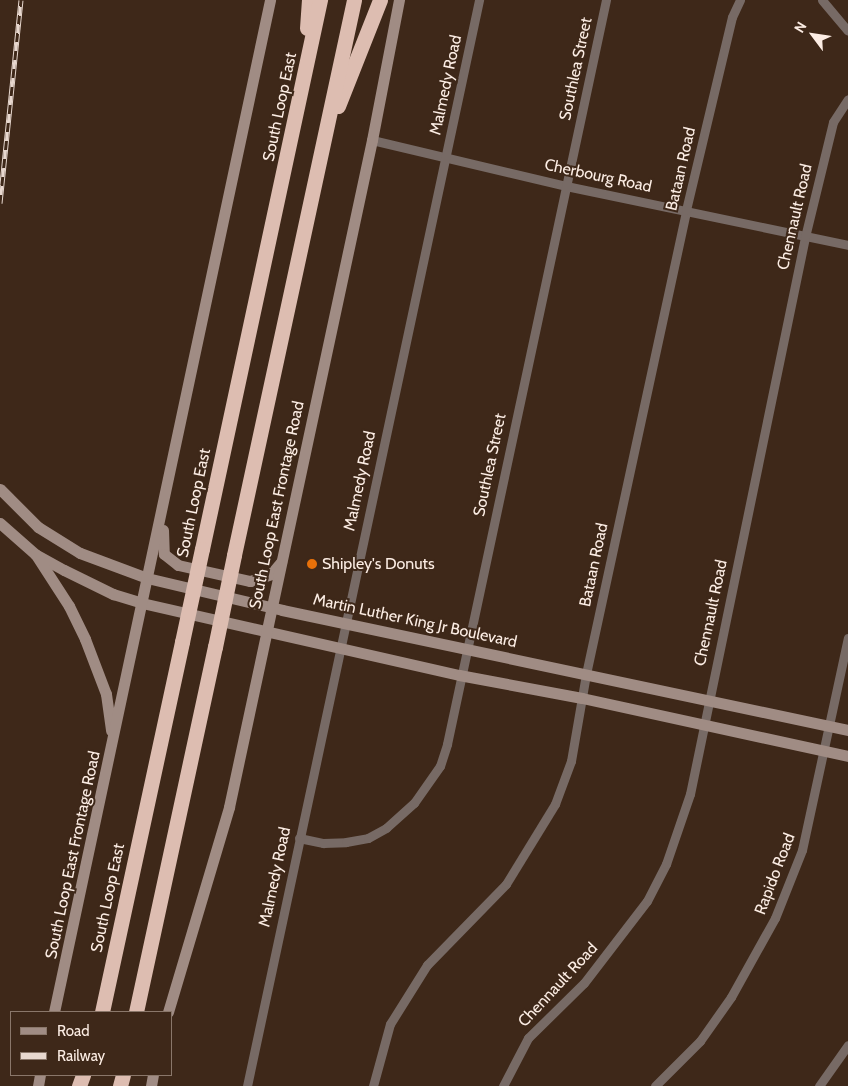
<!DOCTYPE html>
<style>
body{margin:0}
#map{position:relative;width:848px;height:1086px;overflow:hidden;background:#3e2819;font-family:Cabin,sans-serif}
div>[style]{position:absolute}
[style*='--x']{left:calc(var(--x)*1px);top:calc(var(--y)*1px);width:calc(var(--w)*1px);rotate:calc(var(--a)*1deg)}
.minor>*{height:9px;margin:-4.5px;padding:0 4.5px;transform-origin:4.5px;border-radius:4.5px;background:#776a65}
.secondary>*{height:11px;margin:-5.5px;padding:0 5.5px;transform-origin:5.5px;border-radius:5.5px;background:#a08c84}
.motorway>*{height:15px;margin:-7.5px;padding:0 7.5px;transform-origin:7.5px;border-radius:7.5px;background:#ddbdb1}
.rail>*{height:5px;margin-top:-2.5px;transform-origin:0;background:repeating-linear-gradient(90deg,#3e2819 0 9px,#e8d8cf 0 18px);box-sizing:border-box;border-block:1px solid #e8d8cf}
.motorway-bridge>*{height:15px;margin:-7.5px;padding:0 7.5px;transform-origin:7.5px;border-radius:7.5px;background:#ddbdb1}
.dots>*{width:14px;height:14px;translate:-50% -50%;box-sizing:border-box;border:2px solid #3e2819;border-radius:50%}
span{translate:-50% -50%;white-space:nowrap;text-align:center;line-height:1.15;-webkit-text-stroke:4px #3e2819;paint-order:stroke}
.street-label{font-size:16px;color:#fcede4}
.poi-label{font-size:16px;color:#fcede4}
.left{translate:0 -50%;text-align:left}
.legend{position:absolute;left:10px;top:1011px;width:162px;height:65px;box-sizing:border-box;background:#3e2819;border:1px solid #8a776a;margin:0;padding:6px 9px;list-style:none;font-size:15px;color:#fcede4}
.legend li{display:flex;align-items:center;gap:10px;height:25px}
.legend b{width:25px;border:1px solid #8a776a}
.north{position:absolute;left:788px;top:10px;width:50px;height:50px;-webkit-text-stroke:4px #3e2819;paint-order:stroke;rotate:301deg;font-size:14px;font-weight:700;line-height:20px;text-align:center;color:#fcede4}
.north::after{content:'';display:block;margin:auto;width:18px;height:22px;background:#fcede4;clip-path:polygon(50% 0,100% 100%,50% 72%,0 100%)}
</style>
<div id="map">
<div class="minor">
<div style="--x:822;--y:0;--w:40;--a:50"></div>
<div style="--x:372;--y:140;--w:199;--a:13.3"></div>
<div style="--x:566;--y:186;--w:288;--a:11.8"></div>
<div style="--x:299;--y:838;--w:25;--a:12"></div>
<div style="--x:323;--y:843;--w:23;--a:-2"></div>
<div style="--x:346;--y:842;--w:22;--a:-10"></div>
<div style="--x:368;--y:838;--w:21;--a:-29"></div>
<div style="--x:386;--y:828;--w:38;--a:-42"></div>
<div style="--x:414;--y:803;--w:45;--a:-54.9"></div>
<div style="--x:440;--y:766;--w:23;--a:-72"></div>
<div style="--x:447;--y:744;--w:761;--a:-77.94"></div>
<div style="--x:247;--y:1086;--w:1111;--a:-77.94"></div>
<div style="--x:373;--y:1086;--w:64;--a:-74.7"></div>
<div style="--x:390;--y:1024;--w:70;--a:-57.9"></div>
<div style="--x:427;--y:965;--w:113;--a:-45.7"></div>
<div style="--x:506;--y:884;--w:94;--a:-58.5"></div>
<div style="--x:555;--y:804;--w:46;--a:-69.6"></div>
<div style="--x:571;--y:761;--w:88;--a:-80.2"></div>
<div style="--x:586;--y:674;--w:475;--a:-77.8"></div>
<div style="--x:686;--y:210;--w:198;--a:-76.6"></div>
<div style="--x:732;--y:17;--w:19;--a:-65"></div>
<div style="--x:503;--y:1086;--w:54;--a:-62.5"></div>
<div style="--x:528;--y:1038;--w:78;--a:-44.5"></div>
<div style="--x:584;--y:983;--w:103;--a:-52.5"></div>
<div style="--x:647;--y:901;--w:42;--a:-62.8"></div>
<div style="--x:666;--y:864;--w:74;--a:-71.1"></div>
<div style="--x:690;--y:794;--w:569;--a:-78.33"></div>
<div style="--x:805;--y:237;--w:118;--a:-76.3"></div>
<div style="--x:833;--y:122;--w:27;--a:-57"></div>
<div style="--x:655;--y:1086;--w:64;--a:-45"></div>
<div style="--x:700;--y:1041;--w:54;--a:-54.8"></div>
<div style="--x:731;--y:997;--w:90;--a:-60.9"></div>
<div style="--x:775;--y:918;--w:73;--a:-68.3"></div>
<div style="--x:802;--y:850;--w:217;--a:-77.8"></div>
<div style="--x:819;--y:1086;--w:50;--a:-54.7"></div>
</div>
<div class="secondary">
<div style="--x:0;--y:489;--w:54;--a:45"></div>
<div style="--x:38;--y:527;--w:49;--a:31.8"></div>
<div style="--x:80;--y:553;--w:72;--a:20.5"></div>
<div style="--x:147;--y:578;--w:139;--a:13.3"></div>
<div style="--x:282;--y:610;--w:579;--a:11.97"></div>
<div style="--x:0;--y:523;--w:47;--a:41.5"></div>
<div style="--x:35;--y:554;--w:33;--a:29"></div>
<div style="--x:64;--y:570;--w:55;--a:26.1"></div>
<div style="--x:113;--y:594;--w:30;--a:17"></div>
<div style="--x:142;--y:603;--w:325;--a:12.8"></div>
<div style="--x:459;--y:675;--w:125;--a:10.6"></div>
<div style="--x:582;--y:698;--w:272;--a:12.3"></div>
<div style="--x:163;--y:530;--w:24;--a:88"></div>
<div style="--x:164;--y:554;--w:18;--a:38"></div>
<div style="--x:178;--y:565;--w:74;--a:12.5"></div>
<div style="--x:250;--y:581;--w:22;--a:-18"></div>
<div style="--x:271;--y:574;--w:16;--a:-50"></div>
<div style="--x:36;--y:555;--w:61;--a:57.1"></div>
<div style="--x:69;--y:606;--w:37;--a:64"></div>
<div style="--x:85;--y:639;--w:59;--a:69.1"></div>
<div style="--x:106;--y:694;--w:37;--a:82"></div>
<div style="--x:54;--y:1012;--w:1035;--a:-77.95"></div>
<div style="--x:168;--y:1012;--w:214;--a:-73.4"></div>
<div style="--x:229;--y:807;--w:682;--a:-77.9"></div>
<div style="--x:372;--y:140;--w:143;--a:-79.1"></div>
<div style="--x:38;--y:1086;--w:11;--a:-80"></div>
<div style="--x:151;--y:1086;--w:11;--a:-80"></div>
</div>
<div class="motorway">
<div style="--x:307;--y:28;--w:28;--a:-86"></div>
<div style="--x:338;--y:106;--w:114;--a:-68.4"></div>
<div style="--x:202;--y:549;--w:562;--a:-77.87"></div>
<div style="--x:234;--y:555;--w:568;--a:-77.8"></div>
<div style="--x:102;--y:1012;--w:379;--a:-77.8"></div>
<div style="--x:136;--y:1012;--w:373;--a:-77.8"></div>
<div style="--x:79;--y:1086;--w:12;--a:-70"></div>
<div style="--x:120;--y:1086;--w:11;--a:-75"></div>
</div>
<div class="rail">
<div style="--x:0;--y:203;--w:204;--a:-84.1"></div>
</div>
<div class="motorway-bridge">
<div style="--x:182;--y:642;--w:95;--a:-77.9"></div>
<div style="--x:215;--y:647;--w:94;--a:-78.3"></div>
</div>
<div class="dots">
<div style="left:312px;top:564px;background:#e8710a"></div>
</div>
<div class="street-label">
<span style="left:576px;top:69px;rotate:-78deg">Southlea Street</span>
<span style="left:446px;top:85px;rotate:-78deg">Malmedy Road</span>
<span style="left:280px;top:107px;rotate:-78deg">South Loop East</span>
<span style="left:681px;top:169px;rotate:-77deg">Bataan Road</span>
<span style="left:598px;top:176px;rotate:12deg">Cherbourg Road</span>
<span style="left:795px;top:217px;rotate:-77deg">Chennault Road</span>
<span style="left:490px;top:465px;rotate:-78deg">Southlea Street</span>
<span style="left:360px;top:481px;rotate:-78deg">Malmedy Road</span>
<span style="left:194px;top:503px;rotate:-78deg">South Loop East</span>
<span style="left:277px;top:505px;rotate:-78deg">South Loop East Frontage Road</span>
<span style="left:594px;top:565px;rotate:-78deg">Bataan Road</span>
<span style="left:711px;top:613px;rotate:-78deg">Chennault Road</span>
<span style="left:415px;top:621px;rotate:12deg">Martin Luther King Jr Boulevard</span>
<span style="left:73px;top:855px;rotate:-78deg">South Loop East Frontage Road</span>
<span style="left:775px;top:874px;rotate:-69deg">Rapido Road</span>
<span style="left:275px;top:877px;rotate:-78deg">Malmedy Road</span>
<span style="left:108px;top:898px;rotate:-78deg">South Loop East</span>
<span style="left:558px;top:985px;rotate:-47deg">Chennault Road</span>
</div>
<div class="poi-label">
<span class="left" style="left:322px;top:564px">Shipley's Donuts</span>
</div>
<ul class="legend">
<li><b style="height:6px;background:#a08c84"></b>Road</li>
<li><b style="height:6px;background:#e8d8cf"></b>Railway</li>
</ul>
<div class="north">N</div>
</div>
